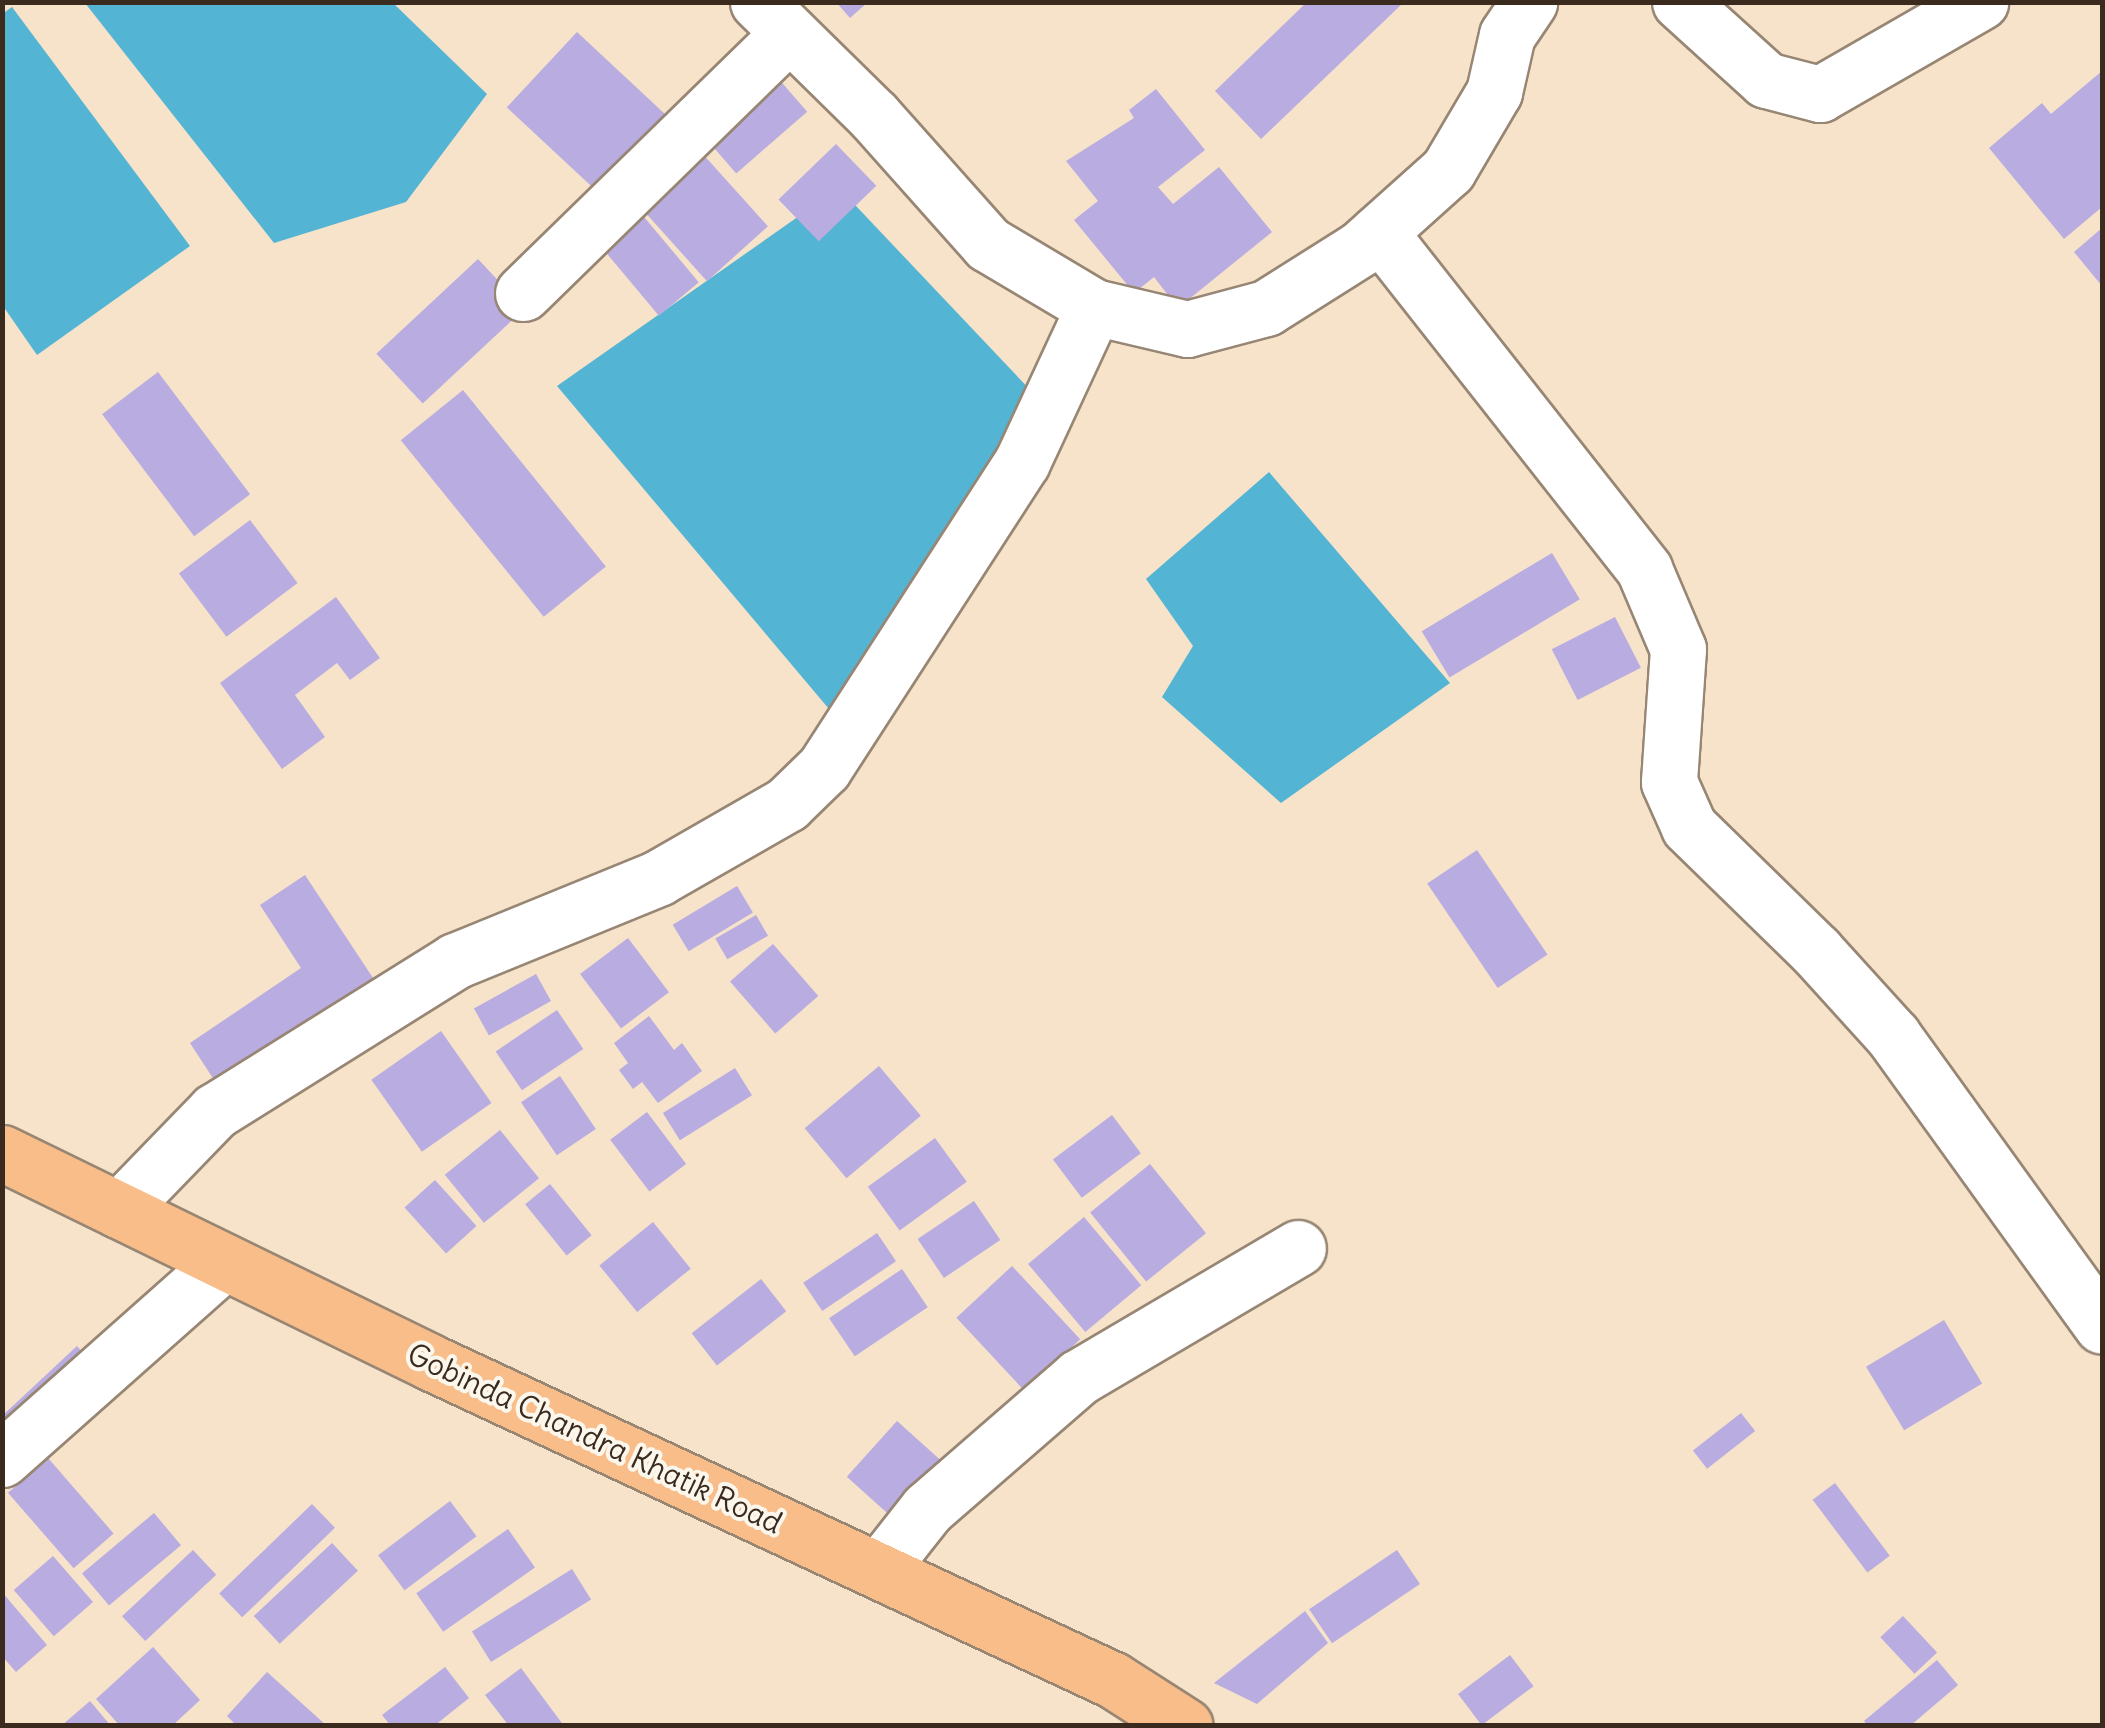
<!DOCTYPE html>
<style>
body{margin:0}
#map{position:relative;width:2105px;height:1728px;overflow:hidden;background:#f6e3ca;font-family:Delius,sans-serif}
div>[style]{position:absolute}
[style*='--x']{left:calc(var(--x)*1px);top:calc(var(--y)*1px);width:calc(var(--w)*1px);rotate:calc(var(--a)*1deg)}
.water>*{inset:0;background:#54b4d3}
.building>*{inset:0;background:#b8ace1;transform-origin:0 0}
.roads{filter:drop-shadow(2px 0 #988674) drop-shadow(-2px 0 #988674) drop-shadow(0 2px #988674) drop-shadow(0 -2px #988674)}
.minor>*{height:55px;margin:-27.5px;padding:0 27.5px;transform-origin:27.5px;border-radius:27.5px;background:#fff}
.major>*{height:55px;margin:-27.5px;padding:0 27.5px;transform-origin:27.5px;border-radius:27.5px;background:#f8bd89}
span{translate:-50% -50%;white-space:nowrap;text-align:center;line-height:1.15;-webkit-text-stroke:8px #fbf7ec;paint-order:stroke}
.street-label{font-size:30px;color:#3b2a1e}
.frame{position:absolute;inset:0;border:5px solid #3b2a1e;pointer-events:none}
</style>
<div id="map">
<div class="water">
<div style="clip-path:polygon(85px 3px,393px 3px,487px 94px,406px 202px,274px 243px)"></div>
<div style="clip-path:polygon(12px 7px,190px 246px,37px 355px,3px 306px,2px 14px)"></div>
<div style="clip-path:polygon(839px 188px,1034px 394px,829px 709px,557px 386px)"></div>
<div style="clip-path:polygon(1269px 472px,1450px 683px,1281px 803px,1162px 697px,1193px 646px,1146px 579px)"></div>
</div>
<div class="building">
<div style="clip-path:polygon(836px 2px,868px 2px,850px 18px)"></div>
<div style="clip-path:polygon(1307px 2px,1404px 2px,1261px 139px,1215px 91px)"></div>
<div style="left:577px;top:32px;width:136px;height:103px;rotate:43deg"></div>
<div style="clip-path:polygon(2102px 71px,2102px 207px,2064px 239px,1989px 148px,2042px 103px,2051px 114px)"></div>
<div style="left:777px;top:77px;width:46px;height:94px;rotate:49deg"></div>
<div style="clip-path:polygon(1156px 89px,1205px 150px,1158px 187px,1173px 204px,1219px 167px,1272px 232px,1178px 308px,1154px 277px,1134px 293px,1074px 220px,1098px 201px,1066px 161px,1134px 118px,1129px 110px)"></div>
<div style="left:836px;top:144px;width:58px;height:80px;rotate:46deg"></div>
<div style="left:701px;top:152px;width:100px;height:82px;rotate:48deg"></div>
<div style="left:639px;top:211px;width:93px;height:52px;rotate:50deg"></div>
<div style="clip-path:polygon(2102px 228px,2102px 286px,2074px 252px)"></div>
<div style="left:478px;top:259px;width:68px;height:139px;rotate:47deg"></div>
<div style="left:158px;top:372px;width:153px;height:70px;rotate:53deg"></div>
<div style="left:463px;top:390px;width:227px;height:80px;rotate:51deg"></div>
<div style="left:250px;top:520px;width:79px;height:89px;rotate:53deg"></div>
<div style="left:1552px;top:553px;width:54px;height:152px;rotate:59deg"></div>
<div style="clip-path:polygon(336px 597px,380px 658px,350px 680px,337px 663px,295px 695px,325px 737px,282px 769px,220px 683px)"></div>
<div style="left:1615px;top:617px;width:57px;height:71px;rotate:63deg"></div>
<div style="left:1477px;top:850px;width:126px;height:60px;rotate:56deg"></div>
<div style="clip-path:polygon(305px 875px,375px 981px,218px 1086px,190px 1043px,301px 968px,260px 905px)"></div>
<div style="left:737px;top:886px;width:31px;height:75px;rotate:59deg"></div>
<div style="left:756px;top:915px;width:24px;height:47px;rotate:60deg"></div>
<div style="left:628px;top:938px;width:68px;height:60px;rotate:53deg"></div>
<div style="left:773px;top:944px;width:69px;height:57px;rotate:49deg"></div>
<div style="left:536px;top:974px;width:31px;height:71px;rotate:61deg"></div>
<div style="left:557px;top:1010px;width:47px;height:74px;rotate:56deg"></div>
<div style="clip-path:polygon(649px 1016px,674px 1050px,682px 1043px,702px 1071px,658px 1103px,642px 1082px,633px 1089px,619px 1070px,628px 1063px,614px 1043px)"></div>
<div style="left:441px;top:1031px;width:88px;height:85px;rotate:55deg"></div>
<div style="left:879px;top:1066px;width:65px;height:97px;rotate:50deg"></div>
<div style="left:735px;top:1068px;width:32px;height:85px;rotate:58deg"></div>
<div style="left:560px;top:1076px;width:64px;height:47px;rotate:56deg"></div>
<div style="left:647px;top:1112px;width:65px;height:46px;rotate:53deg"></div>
<div style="left:1112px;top:1115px;width:48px;height:74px;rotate:53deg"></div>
<div style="left:500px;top:1130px;width:62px;height:71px;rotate:51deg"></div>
<div style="left:935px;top:1138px;width:54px;height:83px;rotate:54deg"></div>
<div style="left:1150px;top:1164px;width:89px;height:77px;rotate:51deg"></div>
<div style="left:435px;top:1180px;width:62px;height:41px;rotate:48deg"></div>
<div style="left:550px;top:1184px;width:66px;height:32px;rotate:51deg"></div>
<div style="left:974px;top:1201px;width:47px;height:68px;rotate:56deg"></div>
<div style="left:1084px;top:1217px;width:89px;height:73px;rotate:50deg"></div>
<div style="left:653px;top:1222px;width:60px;height:69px;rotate:51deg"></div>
<div style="left:877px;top:1233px;width:34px;height:89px;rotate:56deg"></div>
<div style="left:1012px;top:1266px;width:100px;height:76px;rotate:47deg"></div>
<div style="left:902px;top:1269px;width:46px;height:88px;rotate:56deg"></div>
<div style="left:761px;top:1279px;width:41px;height:88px;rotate:52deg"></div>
<div style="left:1944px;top:1320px;width:74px;height:91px;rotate:59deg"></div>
<div style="clip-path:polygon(77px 1346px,96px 1367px,2px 1438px,2px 1416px)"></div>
<div style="left:1741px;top:1413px;width:23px;height:61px;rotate:52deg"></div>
<div style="left:897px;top:1421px;width:61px;height:75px;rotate:42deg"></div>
<div style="left:48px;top:1458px;width:100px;height:53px;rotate:49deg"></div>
<div style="left:1835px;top:1483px;width:91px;height:28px;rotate:53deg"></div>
<div style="left:450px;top:1501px;width:44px;height:90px;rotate:53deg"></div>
<div style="left:312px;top:1504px;width:33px;height:129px;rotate:46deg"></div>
<div style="left:154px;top:1513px;width:42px;height:94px;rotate:50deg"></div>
<div style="left:508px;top:1529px;width:47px;height:112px;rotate:55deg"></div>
<div style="left:332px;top:1543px;width:38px;height:107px;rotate:47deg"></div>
<div style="left:193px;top:1550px;width:34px;height:97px;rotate:47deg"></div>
<div style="left:1397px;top:1550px;width:41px;height:106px;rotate:56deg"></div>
<div style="left:53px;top:1556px;width:61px;height:52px;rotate:49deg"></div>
<div style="left:572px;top:1569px;width:36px;height:118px;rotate:58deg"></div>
<div style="clip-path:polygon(2px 1592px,47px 1645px,16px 1672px,2px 1656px)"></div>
<div style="clip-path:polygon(1305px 1611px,1328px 1643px,1257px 1704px,1214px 1683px)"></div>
<div style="left:1903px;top:1616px;width:50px;height:31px;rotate:47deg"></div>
<div style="clip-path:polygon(153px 1647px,200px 1700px,172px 1726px,120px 1726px,96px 1699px)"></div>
<div style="left:1510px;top:1655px;width:39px;height:65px;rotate:53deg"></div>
<div style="clip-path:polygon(1937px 1660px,1958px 1685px,1910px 1726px,1868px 1726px,1864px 1721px)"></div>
<div style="clip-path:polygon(445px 1667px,469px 1698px,434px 1726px,391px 1726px,382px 1715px)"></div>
<div style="clip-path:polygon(521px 1668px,564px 1726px,509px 1726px,485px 1695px)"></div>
<div style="clip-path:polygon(267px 1672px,327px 1726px,237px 1726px,227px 1716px)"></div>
<div style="clip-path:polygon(90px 1701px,111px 1726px,61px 1726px)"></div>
</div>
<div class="roads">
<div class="minor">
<div style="--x:758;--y:2;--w:163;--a:44.5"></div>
<div style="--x:874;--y:116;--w:171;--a:48.3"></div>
<div style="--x:988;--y:244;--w:123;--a:30.7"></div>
<div style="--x:1094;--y:307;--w:96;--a:13.3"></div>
<div style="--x:1187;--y:329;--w:82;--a:-14.9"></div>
<div style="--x:1266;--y:308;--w:112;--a:-32.3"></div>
<div style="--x:1361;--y:248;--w:117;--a:-41.9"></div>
<div style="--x:1448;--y:170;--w:91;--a:-59.5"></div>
<div style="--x:1494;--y:92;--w:58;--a:-77.2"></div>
<div style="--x:1507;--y:35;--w:40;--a:-56"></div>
<div style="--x:1680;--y:2;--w:116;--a:42.2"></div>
<div style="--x:1766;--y:80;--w:56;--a:14.5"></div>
<div style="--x:1820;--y:94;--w:185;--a:-29.9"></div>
<div style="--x:1379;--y:232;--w:429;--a:51.8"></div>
<div style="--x:1644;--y:569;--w:87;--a:67"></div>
<div style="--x:1678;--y:649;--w:133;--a:93.9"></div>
<div style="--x:1669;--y:782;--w:49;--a:66"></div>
<div style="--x:1689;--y:827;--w:177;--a:44.3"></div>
<div style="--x:1816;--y:951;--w:115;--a:47.8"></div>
<div style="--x:1893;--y:1036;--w:357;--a:54.2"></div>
<div style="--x:523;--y:293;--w:372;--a:-44.3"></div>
<div style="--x:119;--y:1210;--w:138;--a:-45.9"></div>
<div style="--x:215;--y:1111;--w:283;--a:-32"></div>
<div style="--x:455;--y:961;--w:219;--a:-22.2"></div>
<div style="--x:658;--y:878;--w:149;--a:-29.8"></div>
<div style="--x:787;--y:804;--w:52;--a:-44.2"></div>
<div style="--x:824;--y:768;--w:364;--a:-57.1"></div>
<div style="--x:1022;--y:462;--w:171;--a:-65.1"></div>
<div style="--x:2;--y:1459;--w:297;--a:-41.6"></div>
<div style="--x:879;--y:1570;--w:78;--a:-51.8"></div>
<div style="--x:927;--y:1509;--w:201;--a:-41"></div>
<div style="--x:1079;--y:1377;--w:254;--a:-30.5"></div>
</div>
<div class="major">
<div style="--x:2;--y:1153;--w:476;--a:26"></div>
<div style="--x:430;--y:1362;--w:753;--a:24.97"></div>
<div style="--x:1113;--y:1680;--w:85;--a:32.6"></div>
</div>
</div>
<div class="street-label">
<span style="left:595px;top:1438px;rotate:25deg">Gobinda Chandra Khatik Road</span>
</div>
<div class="frame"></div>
</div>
